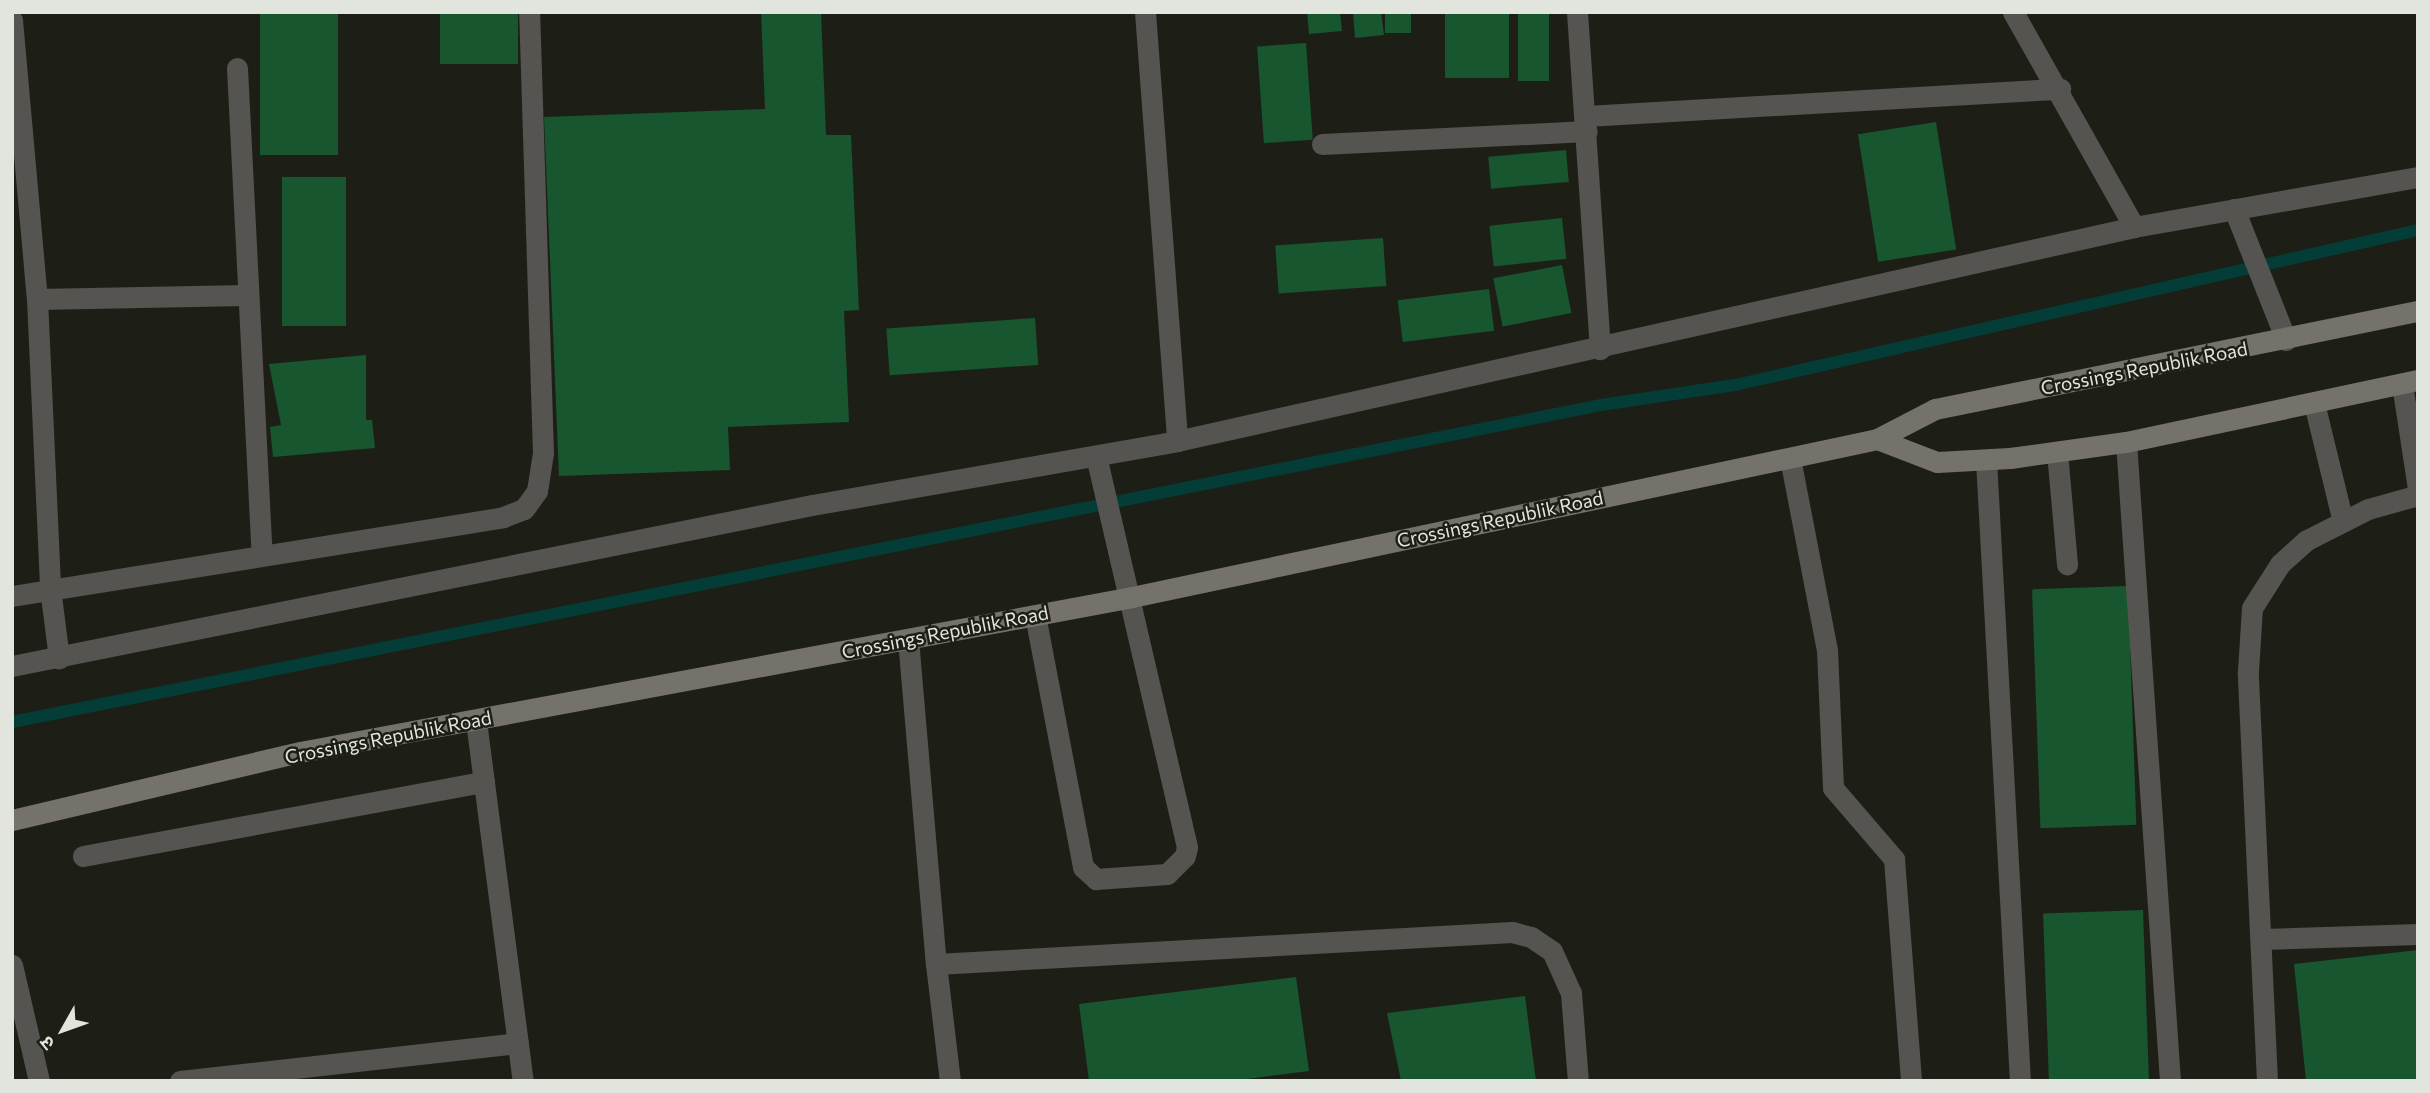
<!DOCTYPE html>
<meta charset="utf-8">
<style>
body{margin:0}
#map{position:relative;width:2430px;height:1093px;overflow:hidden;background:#1d1f17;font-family:Commissioner,"Noto Sans Devanagari",sans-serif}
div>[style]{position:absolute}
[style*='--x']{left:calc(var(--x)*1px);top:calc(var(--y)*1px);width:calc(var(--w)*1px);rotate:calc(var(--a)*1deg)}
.stream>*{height:12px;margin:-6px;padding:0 6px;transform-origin:6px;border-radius:6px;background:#043d37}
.building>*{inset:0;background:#17562e;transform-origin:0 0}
.lane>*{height:21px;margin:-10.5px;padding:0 10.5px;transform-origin:10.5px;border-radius:10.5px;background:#555450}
.street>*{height:21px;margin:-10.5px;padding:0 10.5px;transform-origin:10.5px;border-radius:10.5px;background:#555450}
.secondary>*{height:21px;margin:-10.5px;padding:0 10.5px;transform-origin:10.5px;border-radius:10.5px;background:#75726b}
span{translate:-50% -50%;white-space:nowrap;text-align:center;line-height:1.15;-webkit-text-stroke:5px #1d1f17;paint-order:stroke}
.street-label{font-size:19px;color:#e2e4de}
.frame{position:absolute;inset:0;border:14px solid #e2e4de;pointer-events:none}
.north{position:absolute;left:28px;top:995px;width:70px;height:70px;-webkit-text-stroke:5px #1d1f17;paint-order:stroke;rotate:230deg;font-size:19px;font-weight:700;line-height:28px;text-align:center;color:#e2e4de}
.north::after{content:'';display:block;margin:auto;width:24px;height:32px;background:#e2e4de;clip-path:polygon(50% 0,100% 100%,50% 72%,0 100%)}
</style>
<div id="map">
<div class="stream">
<div style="--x:12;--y:722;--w:1620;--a:-11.28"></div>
<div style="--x:1601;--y:405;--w:135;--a:-8.5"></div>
<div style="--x:1735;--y:385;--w:700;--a:-12.79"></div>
</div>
<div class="building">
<div style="left:260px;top:12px;width:78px;height:143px"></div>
<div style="left:440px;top:12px;width:78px;height:52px"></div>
<div style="clip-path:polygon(761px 12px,821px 12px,826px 135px,851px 135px,859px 310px,844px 311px,849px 422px,728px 427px,730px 470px,559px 476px,544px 117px,765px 109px)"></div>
<div style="clip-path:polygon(1307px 12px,1340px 12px,1342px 31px,1309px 34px)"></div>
<div style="clip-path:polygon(1353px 12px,1381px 12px,1384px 35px,1355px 38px)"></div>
<div style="left:1385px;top:12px;width:26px;height:21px"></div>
<div style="left:1445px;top:12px;width:64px;height:66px"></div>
<div style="left:1518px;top:12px;width:31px;height:69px"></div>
<div style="left:1306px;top:43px;width:97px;height:49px;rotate:86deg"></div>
<div style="left:1936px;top:122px;width:129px;height:79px;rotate:81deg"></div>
<div style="left:1566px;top:150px;width:32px;height:78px;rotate:85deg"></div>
<div style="left:282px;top:177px;width:64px;height:149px"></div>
<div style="left:1562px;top:218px;width:41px;height:73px;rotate:84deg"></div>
<div style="left:1383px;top:238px;width:48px;height:108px;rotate:86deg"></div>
<div style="left:1562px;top:265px;width:49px;height:70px;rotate:79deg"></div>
<div style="left:1489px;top:289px;width:42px;height:92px;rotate:83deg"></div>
<div style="left:1035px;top:318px;width:47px;height:149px;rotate:86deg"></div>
<div style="clip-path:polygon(366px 355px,366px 420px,372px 420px,375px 448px,273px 457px,270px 427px,281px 425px,269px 364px)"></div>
<div style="left:2128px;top:586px;width:239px;height:96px;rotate:88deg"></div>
<div style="left:2143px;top:910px;width:171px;height:100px;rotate:88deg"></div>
<div style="clip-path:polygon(2418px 950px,2418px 1081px,2306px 1081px,2294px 964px)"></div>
<div style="clip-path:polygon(1296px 977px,1309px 1071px,1231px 1081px,1089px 1081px,1079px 1004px)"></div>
<div style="clip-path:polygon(1525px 996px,1536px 1081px,1401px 1081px,1387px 1013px)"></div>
</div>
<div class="lane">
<div style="--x:12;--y:20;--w:280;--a:84.9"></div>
<div style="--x:37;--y:299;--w:289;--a:87.4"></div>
<div style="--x:50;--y:588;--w:71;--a:82.7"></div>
<div style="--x:237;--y:68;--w:488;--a:87.1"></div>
<div style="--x:37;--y:299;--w:209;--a:-1.1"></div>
<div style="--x:12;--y:596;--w:497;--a:-9.1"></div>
<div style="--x:503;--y:517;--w:22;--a:-21"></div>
<div style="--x:524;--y:509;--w:22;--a:-54"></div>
<div style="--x:537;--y:491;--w:38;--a:-81"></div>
<div style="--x:543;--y:453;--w:441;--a:-91.8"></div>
<div style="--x:1035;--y:615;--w:257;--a:79.2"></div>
<div style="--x:1083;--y:867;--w:18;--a:43"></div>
<div style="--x:1096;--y:879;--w:71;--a:-4"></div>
<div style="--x:1167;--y:874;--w:25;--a:-45"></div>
<div style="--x:1185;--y:856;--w:9;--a:-77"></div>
<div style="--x:1187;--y:847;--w:401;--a:-103.1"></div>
<div style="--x:12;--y:965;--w:119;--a:76.9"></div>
</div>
<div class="street">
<div style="--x:1145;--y:12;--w:430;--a:85.7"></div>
<div style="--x:1577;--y:12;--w:338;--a:86.1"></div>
<div style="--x:2013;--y:12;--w:247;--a:60.6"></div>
<div style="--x:1586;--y:116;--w:475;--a:-3.3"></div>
<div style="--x:1322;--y:144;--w:265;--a:-2.8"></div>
<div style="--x:2234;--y:209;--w:141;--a:68.3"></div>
<div style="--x:2402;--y:384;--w:105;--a:81.3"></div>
<div style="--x:2314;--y:403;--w:122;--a:76.3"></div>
<div style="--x:2126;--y:442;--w:641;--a:86.06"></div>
<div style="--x:2057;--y:452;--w:113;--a:84.9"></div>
<div style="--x:1790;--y:458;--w:196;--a:79.1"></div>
<div style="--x:1827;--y:650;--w:138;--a:87.5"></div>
<div style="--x:1833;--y:788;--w:94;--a:49.3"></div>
<div style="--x:1894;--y:859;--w:223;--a:85.6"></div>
<div style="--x:1986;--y:460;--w:622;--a:86.87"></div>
<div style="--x:908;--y:639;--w:326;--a:85.1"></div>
<div style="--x:936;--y:964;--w:577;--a:-3.18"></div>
<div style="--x:1512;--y:932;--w:20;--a:15"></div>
<div style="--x:1531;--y:937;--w:25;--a:34"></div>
<div style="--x:1552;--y:951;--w:46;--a:65.7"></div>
<div style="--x:1571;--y:993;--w:88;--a:85.5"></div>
<div style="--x:12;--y:666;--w:816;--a:-11.38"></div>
<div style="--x:812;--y:505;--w:371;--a:-9.9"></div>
<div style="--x:1177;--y:441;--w:981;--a:-12.6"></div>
<div style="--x:2134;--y:227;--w:288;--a:-10"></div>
<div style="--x:476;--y:721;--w:363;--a:82.6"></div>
<div style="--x:83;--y:856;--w:408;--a:-10.5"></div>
<div style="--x:2261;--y:939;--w:157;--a:-1.8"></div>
<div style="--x:936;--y:964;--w:118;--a:83.2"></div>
<div style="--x:180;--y:1081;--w:340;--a:-6.4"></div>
<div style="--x:2267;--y:1081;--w:410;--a:-92.7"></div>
<div style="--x:2248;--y:671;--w:63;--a:-86.4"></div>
<div style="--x:2252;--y:608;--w:52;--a:-57.5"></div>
<div style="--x:2280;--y:564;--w:36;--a:-42"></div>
<div style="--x:2307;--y:540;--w:68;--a:-26.9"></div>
<div style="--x:2368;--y:509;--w:52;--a:-15.6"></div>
</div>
<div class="secondary">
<div style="--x:1877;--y:439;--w:64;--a:21"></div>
<div style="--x:1937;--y:462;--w:73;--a:-3.1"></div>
<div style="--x:2010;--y:458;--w:117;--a:-7.9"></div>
<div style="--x:2126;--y:442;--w:299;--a:-12"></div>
<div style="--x:12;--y:820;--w:296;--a:-13.3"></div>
<div style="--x:300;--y:752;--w:846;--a:-10.55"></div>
<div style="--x:1132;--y:597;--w:762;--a:-11.97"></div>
<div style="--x:1877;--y:439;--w:65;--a:-27.3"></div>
<div style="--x:1935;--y:409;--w:493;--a:-11.5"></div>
</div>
<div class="street-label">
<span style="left:2144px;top:368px;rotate:-11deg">Crossings Republik Road</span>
<span style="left:1500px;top:519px;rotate:-12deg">Crossings Republik Road</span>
<span style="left:945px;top:632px;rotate:-11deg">Crossings Republik Road</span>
<span style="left:388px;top:737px;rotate:-11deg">Crossings Republik Road</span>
</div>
<div class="frame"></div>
<div class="north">उ</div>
</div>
